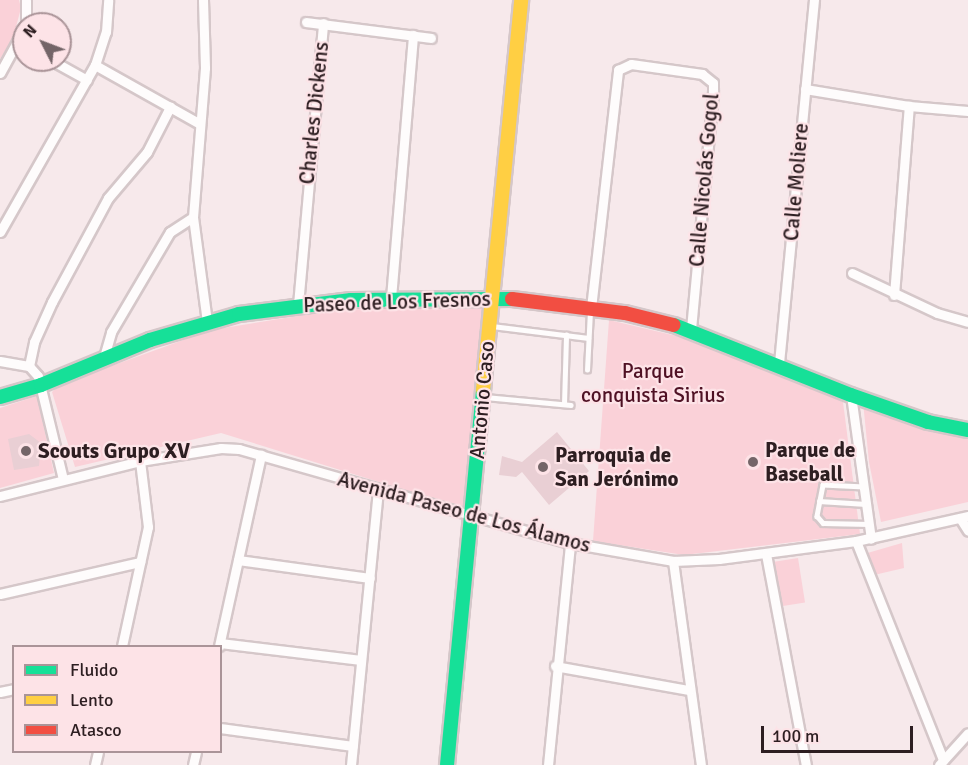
<!DOCTYPE html>
<meta charset="utf-8">
<style>
body{margin:0}
#map{position:relative;width:968px;height:765px;overflow:hidden;background:#f7e9eb;font-family:Signika,sans-serif}
div>[style]{position:absolute}
[style*='--x']{left:calc(var(--x)*1px);top:calc(var(--y)*1px);width:calc(var(--w)*1px);rotate:calc(var(--a)*1deg)}
.green>*{inset:0;background:#fad1d8;transform-origin:0 0}
.building>*{inset:0;background:#e9cfd4}
.roads{filter:drop-shadow(2px 0 #d5c7c9) drop-shadow(-2px 0 #d5c7c9) drop-shadow(0 2px #d5c7c9) drop-shadow(0 -2px #d5c7c9)}
.lane>*{height:4.5px;margin:-2.25px;padding:0 2.25px;transform-origin:2.25px;border-radius:2.25px;background:#fefcfc}
.street>*{height:9px;margin:-4.5px;padding:0 4.5px;transform-origin:4.5px;border-radius:4.5px;background:#fefcfc}
.fast>*{height:14px;margin:-7px;padding:0 7px;transform-origin:7px;border-radius:7px;background:#16e098}
.slow>*{height:14px;margin:-7px;padding:0 7px;transform-origin:7px;border-radius:7px;background:#ffcf43}
.jam>*{height:14px;margin:-7px;padding:0 7px;transform-origin:7px;border-radius:7px;background:#f24e42}
.dots>*{width:16px;height:16px;translate:-50% -50%;box-sizing:border-box;border:3px solid #fde3e7;border-radius:50%}
span{translate:-50% -50%;white-space:nowrap;text-align:center;line-height:1.15;-webkit-text-stroke:4.5px #fde3e7;paint-order:stroke}
.street-label{font-size:21px;color:#2d1e21}
.park-label{font-size:21px;color:#4f1124}
.poi-label{font-size:21px;color:#2d1e21;font-weight:700}
.left{translate:0 -50%;text-align:left}
.legend{position:absolute;left:12px;top:645px;width:210px;height:108px;box-sizing:border-box;background:#fde3e7;border:2px solid #aa9498;margin:0;padding:8px 10px;list-style:none;font-size:18px;color:#2d1e21}
.legend li{display:flex;align-items:center;gap:12px;height:30px}
.legend b{width:30px;border:2px solid #aa9498}
.north{position:absolute;left:12px;top:12px;width:60px;height:60px;box-sizing:border-box;background:#fde3e7;border:2px solid #aa9498;border-radius:50%;rotate:312deg;font-size:16px;font-weight:700;line-height:24px;text-align:center;color:#2d1e21}
.north::after{content:'';display:block;margin:auto;width:21px;height:27px;background:#746568;clip-path:polygon(50% 0,100% 100%,50% 72%,0 100%)}
.scale{position:absolute;left:761px;top:726px;width:152px;height:27px;box-sizing:border-box;border:3px solid #2d1e21;border-top:0;padding-left:8px;font-size:18px;line-height:21px;white-space:nowrap;color:#2d1e21;-webkit-text-stroke:4px #fde3e7;paint-order:stroke}
</style>
<div id="map">
<div class="green">
<div style="clip-path:polygon(0 0,19px 0,21px 8px,13px 38px,0 59px)"></div>
<div style="clip-path:polygon(485px 303px,466px 509px,221px 433px,75px 467px,52px 392px,59px 385px,211px 330px,367px 305px)"></div>
<div style="clip-path:polygon(609px 320px,723px 347px,843px 402px,860px 534px,684px 555px,593px 541px)"></div>
<div style="clip-path:polygon(37px 396px,54px 473px,0 488px,0 408px)"></div>
<div style="clip-path:polygon(863px 402px,936px 431px,968px 439px,968px 502px,881px 522px,869px 462px)"></div>
<div style="clip-path:polygon(902px 543px,904px 568px,874px 575px,864px 554px)"></div>
<div style="left:798px;top:558px;width:45px;height:24px;rotate:81deg"></div>
</div>
<div class="building">
<div style="clip-path:polygon(557px 432px,589px 471px,549px 505px,522px 472px,516px 477px,499px 475px,502px 456px,522px 462px)"></div>
<div style="clip-path:polygon(29px 434px,41px 443px,39px 466px,14px 470px,8px 439px)"></div>
</div>
<div class="roads">
<div class="lane">
<div style="--x:492;--y:326;--w:97;--a:7.1"></div>
<div style="--x:587;--y:370;--w:60;--a:-87.1"></div>
<div style="--x:485;--y:397;--w:86;--a:5.3"></div>
<div style="--x:564;--y:404;--w:69;--a:-88.3"></div>
<div style="--x:864;--y:487;--w:41;--a:-177.2"></div>
<div style="--x:823;--y:485;--w:32;--a:101"></div>
<div style="--x:817;--y:516;--w:9;--a:49"></div>
<div style="--x:823;--y:523;--w:46;--a:1.2"></div>
<div style="--x:819;--y:501;--w:47;--a:3.7"></div>
</div>
<div class="street">
<div style="--x:203;--y:0;--w:68;--a:88.3"></div>
<div style="--x:205;--y:68;--w:149;--a:94.6"></div>
<div style="--x:193;--y:217;--w:106;--a:82.4"></div>
<div style="--x:306;--y:22;--w:126;--a:7.3"></div>
<div style="--x:26;--y:24;--w:24;--a:-90"></div>
<div style="--x:51;--y:60;--w:41;--a:29.1"></div>
<div style="--x:95;--y:65;--w:120;--a:29.3"></div>
<div style="--x:0;--y:73;--w:50;--a:-61.4"></div>
<div style="--x:805;--y:89;--w:105;--a:9.3"></div>
<div style="--x:909;--y:106;--w:59;--a:4.8"></div>
<div style="--x:0;--y:232;--w:192;--a:-60.4"></div>
<div style="--x:95;--y:65;--w:35;--a:-72"></div>
<div style="--x:106;--y:32;--w:32;--a:-86"></div>
<div style="--x:852;--y:273;--w:94;--a:25.2"></div>
<div style="--x:937;--y:313;--w:32;--a:16"></div>
<div style="--x:894;--y:295;--w:190;--a:-85.5"></div>
<div style="--x:391;--y:298;--w:264;--a:-85.2"></div>
<div style="--x:298;--y:305;--w:283;--a:-84.9"></div>
<div style="--x:591;--y:308;--w:240;--a:-83.5"></div>
<div style="--x:618;--y:70;--w:14;--a:-25"></div>
<div style="--x:631;--y:64;--w:72;--a:8"></div>
<div style="--x:702;--y:74;--w:14;--a:39"></div>
<div style="--x:713;--y:83;--w:9;--a:90"></div>
<div style="--x:713;--y:92;--w:238;--a:95.3"></div>
<div style="--x:104;--y:357;--w:26;--a:-74"></div>
<div style="--x:111;--y:332;--w:116;--a:-59.5"></div>
<div style="--x:170;--y:232;--w:27;--a:-33"></div>
<div style="--x:0;--y:361;--w:29;--a:10"></div>
<div style="--x:29;--y:366;--w:13;--a:48"></div>
<div style="--x:38;--y:376;--w:106;--a:76.4"></div>
<div style="--x:779;--y:363;--w:365;--a:-84.5"></div>
<div style="--x:29;--y:366;--w:25;--a:-78"></div>
<div style="--x:34;--y:342;--w:44;--a:-65.8"></div>
<div style="--x:52;--y:302;--w:118;--a:-61.7"></div>
<div style="--x:108;--y:198;--w:60;--a:-49.7"></div>
<div style="--x:147;--y:152;--w:51;--a:-62.9"></div>
<div style="--x:851;--y:395;--w:145;--a:82.1"></div>
<div style="--x:0;--y:496;--w:144;--a:-14"></div>
<div style="--x:140;--y:461;--w:82;--a:-9.1"></div>
<div style="--x:221;--y:448;--w:18;--a:3"></div>
<div style="--x:239;--y:449;--w:344;--a:15.9"></div>
<div style="--x:570;--y:543;--w:105;--a:9.9"></div>
<div style="--x:673;--y:561;--w:46;--a:-2.5"></div>
<div style="--x:719;--y:559;--w:138;--a:-7.5"></div>
<div style="--x:856;--y:541;--w:115;--a:-12.6"></div>
<div style="--x:960;--y:518;--w:15;--a:58"></div>
<div style="--x:856;--y:541;--w:236;--a:68.3"></div>
<div style="--x:766;--y:554;--w:215;--a:79.3"></div>
<div style="--x:238;--y:560;--w:133;--a:7.8"></div>
<div style="--x:673;--y:561;--w:206;--a:82.2"></div>
<div style="--x:0;--y:594;--w:144;--a:-12.9"></div>
<div style="--x:220;--y:643;--w:142;--a:6.9"></div>
<div style="--x:122;--y:646;--w:122;--a:-77.7"></div>
<div style="--x:148;--y:527;--w:66;--a:-96.9"></div>
<div style="--x:219;--y:646;--w:196;--a:-77.6"></div>
<div style="--x:555;--y:666;--w:136;--a:10.2"></div>
<div style="--x:0;--y:692;--w:14;--a:-12"></div>
<div style="--x:220;--y:728;--w:134;--a:7.7"></div>
<div style="--x:95;--y:765;--w:13;--a:-77"></div>
<div style="--x:193;--y:765;--w:13;--a:-77"></div>
<div style="--x:351;--y:765;--w:277;--a:-84.4"></div>
<div style="--x:548;--y:765;--w:223;--a:-84.3"></div>
<div style="--x:939;--y:765;--w:43;--a:-47.8"></div>
</div>
<div class="fast">
<div style="--x:674;--y:325;--w:190;--a:21.6"></div>
<div style="--x:851;--y:395;--w:82;--a:19.3"></div>
<div style="--x:928;--y:422;--w:41;--a:11.3"></div>
<div style="--x:0;--y:397;--w:43;--a:-16.3"></div>
<div style="--x:41;--y:385;--w:118;--a:-22.4"></div>
<div style="--x:150;--y:340;--w:93;--a:-16.3"></div>
<div style="--x:239;--y:314;--w:113;--a:-7.1"></div>
<div style="--x:351;--y:300;--w:161;--a:-0.4"></div>
<div style="--x:447;--y:765;--w:377;--a:-84.5"></div>
</div>
<div class="slow">
<div style="--x:483;--y:390;--w:392;--a:-84.4"></div>
</div>
<div class="jam">
<div style="--x:512;--y:299;--w:114;--a:7.1"></div>
<div style="--x:625;--y:313;--w:50;--a:13.8"></div>
</div>
</div>
<div class="dots">
<div style="left:26px;top:451px;background:#746568"></div>
<div style="left:753px;top:462px;background:#746568"></div>
<div style="left:543px;top:467px;background:#746568"></div>
</div>
<div class="street-label">
<span style="left:314px;top:113px;rotate:-84deg">Charles Dickens</span>
<span style="left:704px;top:180px;rotate:-85deg">Calle Nicolás Gogol</span>
<span style="left:796px;top:182px;rotate:-85deg">Calle Moliere</span>
<span style="left:397px;top:302px;rotate:-2deg">Paseo de Los Fresnos</span>
<span style="left:482px;top:400px;rotate:-85deg">Antonio Caso</span>
<span style="left:464px;top:512px;rotate:15deg">Avenida Paseo de Los Álamos</span>
</div>
<div class="park-label">
<span style="left:653px;top:383px">Parque<br>conquista Sirius</span>
</div>
<div class="poi-label">
<span class="left" style="left:765px;top:462px">Parque de<br>Baseball</span>
<span class="left" style="left:38px;top:451px">Scouts Grupo XV</span>
<span class="left" style="left:555px;top:467px">Parroquia de<br>San Jerónimo</span>
</div>
<ul class="legend">
<li><b style="height:8px;background:#16e098"></b>Fluido</li>
<li><b style="height:8px;background:#ffcf43"></b>Lento</li>
<li><b style="height:8px;background:#f24e42"></b>Atasco</li>
</ul>
<div class="north">N</div>
<div class="scale">100 m</div>
</div>
